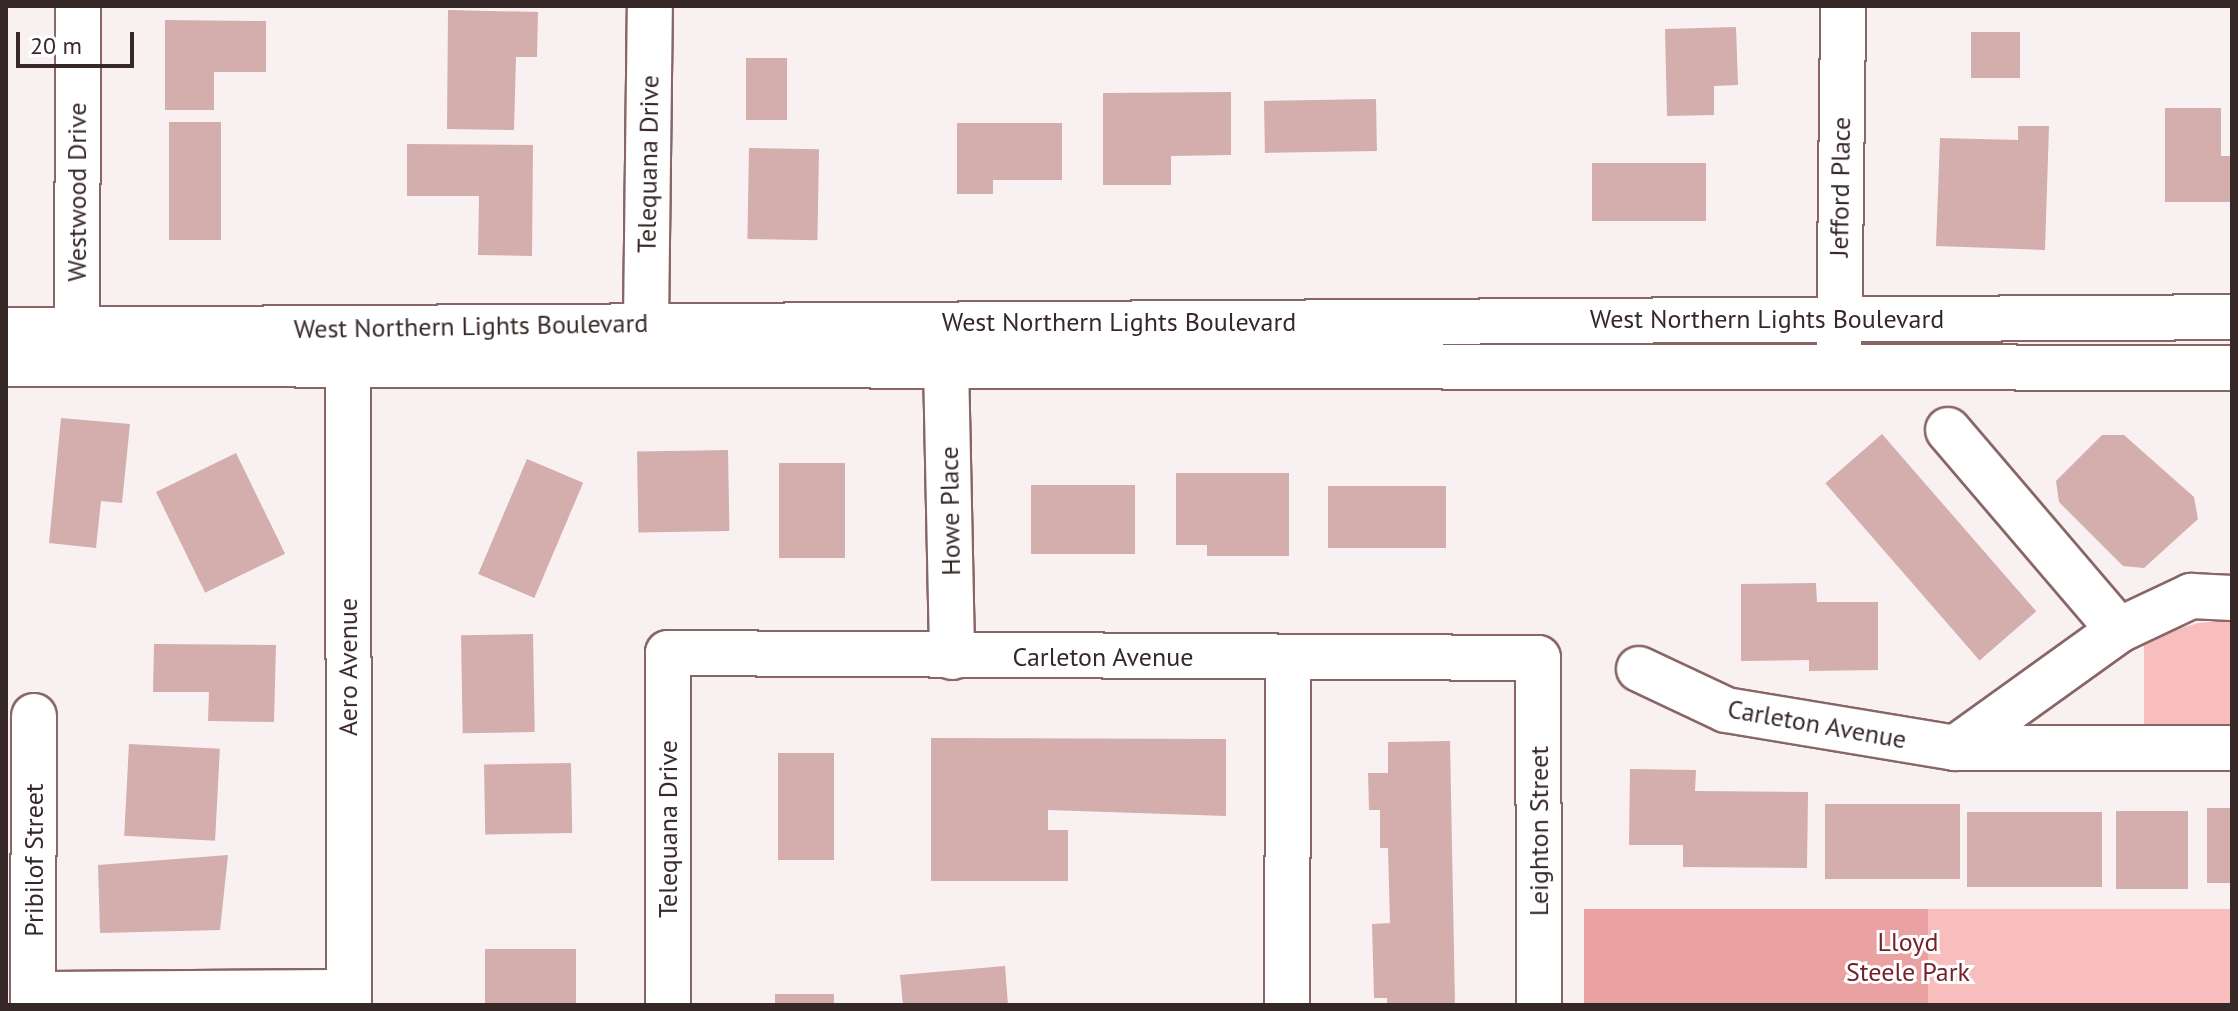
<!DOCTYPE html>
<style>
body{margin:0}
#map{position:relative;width:2238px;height:1011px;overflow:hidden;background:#f9f1f1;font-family:"PT Sans",sans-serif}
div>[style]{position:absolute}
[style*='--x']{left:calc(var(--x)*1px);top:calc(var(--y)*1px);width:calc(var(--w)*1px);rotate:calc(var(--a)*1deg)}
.green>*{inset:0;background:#f8bebe;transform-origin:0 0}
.forest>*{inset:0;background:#eaa1a1;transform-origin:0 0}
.building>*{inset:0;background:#d4adad;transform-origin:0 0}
.roads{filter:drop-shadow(2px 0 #896666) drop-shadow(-2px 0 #896666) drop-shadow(0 2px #896666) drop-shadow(0 -2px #896666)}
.minor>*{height:44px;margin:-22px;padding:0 22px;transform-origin:22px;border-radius:22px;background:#fff}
.major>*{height:44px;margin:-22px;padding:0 22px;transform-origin:22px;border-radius:22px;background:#fff}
span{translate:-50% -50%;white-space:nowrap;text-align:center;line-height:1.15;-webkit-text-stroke:6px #fff;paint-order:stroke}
.street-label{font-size:26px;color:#372828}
.park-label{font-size:26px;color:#76212a}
.frame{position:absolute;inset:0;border:8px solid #372828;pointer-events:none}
.scale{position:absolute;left:16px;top:32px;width:118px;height:36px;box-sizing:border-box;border:4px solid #372828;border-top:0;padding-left:10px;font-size:24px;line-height:28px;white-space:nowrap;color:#372828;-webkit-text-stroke:6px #fff;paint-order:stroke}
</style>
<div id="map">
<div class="green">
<div style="clip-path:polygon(2232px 620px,2232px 734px,2144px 730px,2144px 639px,2198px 623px)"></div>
<div style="left:1584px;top:909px;width:648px;height:96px"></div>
</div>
<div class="forest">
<div style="left:1584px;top:909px;width:344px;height:96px"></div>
</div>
<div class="building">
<div style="clip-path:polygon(448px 10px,538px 12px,537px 57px,516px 57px,514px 130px,447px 129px)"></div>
<div style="clip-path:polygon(165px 20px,266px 21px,266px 72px,214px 72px,214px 110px,165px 110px)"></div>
<div style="clip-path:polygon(1736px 27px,1738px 85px,1714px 86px,1714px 115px,1667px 116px,1665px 29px)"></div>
<div style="left:1971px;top:32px;width:49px;height:46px"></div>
<div style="left:746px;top:58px;width:41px;height:62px"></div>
<div style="clip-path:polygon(1231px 92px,1231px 155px,1171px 156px,1171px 185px,1103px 185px,1103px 93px)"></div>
<div style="left:1376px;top:99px;width:52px;height:112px;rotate:89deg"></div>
<div style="clip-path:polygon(2165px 108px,2221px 108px,2221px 156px,2232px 156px,2232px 202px,2165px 202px)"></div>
<div style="left:169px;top:122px;width:52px;height:118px"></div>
<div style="clip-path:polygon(957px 123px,1062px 123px,1062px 180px,993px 180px,993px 194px,957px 194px)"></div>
<div style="clip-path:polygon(2018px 126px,2049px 126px,2045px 250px,1936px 246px,1940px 138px,2018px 140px)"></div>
<div style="clip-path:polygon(407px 144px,533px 145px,532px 256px,478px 255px,479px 196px,407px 196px)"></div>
<div style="left:749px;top:148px;width:70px;height:91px;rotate:1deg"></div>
<div style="left:1592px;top:163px;width:114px;height:58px"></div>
<div style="clip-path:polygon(61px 418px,130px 424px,122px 503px,101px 501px,96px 548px,49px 543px)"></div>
<div style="left:1882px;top:434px;width:235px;height:75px;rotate:49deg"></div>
<div style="clip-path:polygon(2102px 435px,2124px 435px,2194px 497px,2198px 519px,2144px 568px,2123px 566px,2059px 502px,2056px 481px)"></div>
<div style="left:728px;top:450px;width:81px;height:91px;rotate:89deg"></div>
<div style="left:236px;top:453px;width:112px;height:89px;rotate:64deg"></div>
<div style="left:527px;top:459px;width:61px;height:125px;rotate:23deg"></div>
<div style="left:779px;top:463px;width:66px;height:95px"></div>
<div style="clip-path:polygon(1176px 473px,1289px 473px,1289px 556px,1207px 556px,1207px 545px,1176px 545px)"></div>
<div style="left:1031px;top:485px;width:104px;height:69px"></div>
<div style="left:1328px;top:486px;width:118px;height:62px"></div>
<div style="clip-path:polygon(1816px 583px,1817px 602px,1878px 602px,1878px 670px,1809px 671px,1809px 660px,1741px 661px,1741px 584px)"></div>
<div style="left:533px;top:634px;width:98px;height:72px;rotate:89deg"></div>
<div style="clip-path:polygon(154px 644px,276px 645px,274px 722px,208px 721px,209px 692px,153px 692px)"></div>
<div style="clip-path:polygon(931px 738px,1226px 739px,1226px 816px,1048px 810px,1048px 830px,1068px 830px,1068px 881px,931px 881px)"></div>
<div style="clip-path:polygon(1450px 741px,1455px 1005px,1387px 1005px,1387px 998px,1374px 998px,1372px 924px,1390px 923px,1388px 848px,1380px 848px,1380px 810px,1369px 810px,1368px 773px,1388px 773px,1388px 742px)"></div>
<div style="left:129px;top:744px;width:91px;height:92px;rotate:3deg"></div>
<div style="left:778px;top:753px;width:56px;height:107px"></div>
<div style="left:571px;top:763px;width:70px;height:87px;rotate:89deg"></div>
<div style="clip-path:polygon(1630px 769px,1696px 770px,1695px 791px,1808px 792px,1807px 868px,1683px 867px,1683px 845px,1629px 845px)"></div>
<div style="left:1825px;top:804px;width:135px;height:75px"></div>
<div style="left:2207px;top:808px;width:25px;height:75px"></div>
<div style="left:2188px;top:811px;width:78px;height:72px;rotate:90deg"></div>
<div style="left:1967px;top:812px;width:135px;height:75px"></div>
<div style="clip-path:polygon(228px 855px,220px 930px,100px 933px,98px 865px)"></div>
<div style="left:485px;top:949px;width:91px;height:56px"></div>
<div style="clip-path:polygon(1005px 966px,1008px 1005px,903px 1005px,900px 975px)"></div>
<div style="left:775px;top:994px;width:59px;height:11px"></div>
</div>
<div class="roads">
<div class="minor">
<div style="--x:646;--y:323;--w:317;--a:-89.3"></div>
<div style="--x:6;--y:330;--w:2226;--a:-0.33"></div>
<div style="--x:77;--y:330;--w:324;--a:-89.8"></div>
<div style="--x:348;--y:335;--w:670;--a:89.91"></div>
<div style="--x:1839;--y:348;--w:342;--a:-89.3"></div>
<div style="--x:6;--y:364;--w:2226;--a:0.1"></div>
<div style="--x:946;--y:364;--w:293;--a:88.8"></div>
<div style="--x:1948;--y:430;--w:263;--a:49.5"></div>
<div style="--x:1639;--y:669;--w:96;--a:25.2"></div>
<div style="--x:1726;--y:710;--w:232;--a:9.4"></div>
<div style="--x:1955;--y:748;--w:277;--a:0"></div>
<div style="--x:1955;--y:748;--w:202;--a:-35.7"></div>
<div style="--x:2119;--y:630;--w:80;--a:-25.3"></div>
<div style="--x:2191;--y:596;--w:41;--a:2.8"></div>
<div style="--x:33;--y:994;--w:316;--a:-0.4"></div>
<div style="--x:33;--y:1005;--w:289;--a:-89.8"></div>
<div style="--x:668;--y:1005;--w:352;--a:-90"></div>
<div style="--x:668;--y:653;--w:870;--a:0.33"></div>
<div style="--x:1538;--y:658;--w:347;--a:89.8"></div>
<div style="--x:1287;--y:1005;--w:348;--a:-89.8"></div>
</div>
<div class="major">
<div style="--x:1366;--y:322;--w:44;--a:90"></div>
</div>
</div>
<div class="street-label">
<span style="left:648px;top:164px;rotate:-89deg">Telequana Drive</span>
<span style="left:1840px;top:187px;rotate:-89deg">Jefford Place</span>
<span style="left:77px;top:192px;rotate:-90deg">Westwood Drive</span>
<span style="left:1767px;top:319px">West Northern Lights Boulevard</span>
<span style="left:1119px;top:322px">West Northern Lights Boulevard</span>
<span style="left:471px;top:326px;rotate:-1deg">West Northern Lights Boulevard</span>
<span style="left:950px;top:511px;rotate:-91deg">Howe Place</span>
<span style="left:1103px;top:657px">Carleton Avenue</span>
<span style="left:348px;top:667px;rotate:-90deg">Aero Avenue</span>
<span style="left:1817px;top:724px;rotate:10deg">Carleton Avenue</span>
<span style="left:668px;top:829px;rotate:-90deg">Telequana Drive</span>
<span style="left:1539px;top:831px;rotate:-90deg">Leighton Street</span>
<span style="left:34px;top:860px;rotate:-90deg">Pribilof Street</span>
</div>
<div class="park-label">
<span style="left:1908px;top:957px">Lloyd<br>Steele Park</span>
</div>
<div class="frame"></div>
<div class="scale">20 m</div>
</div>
